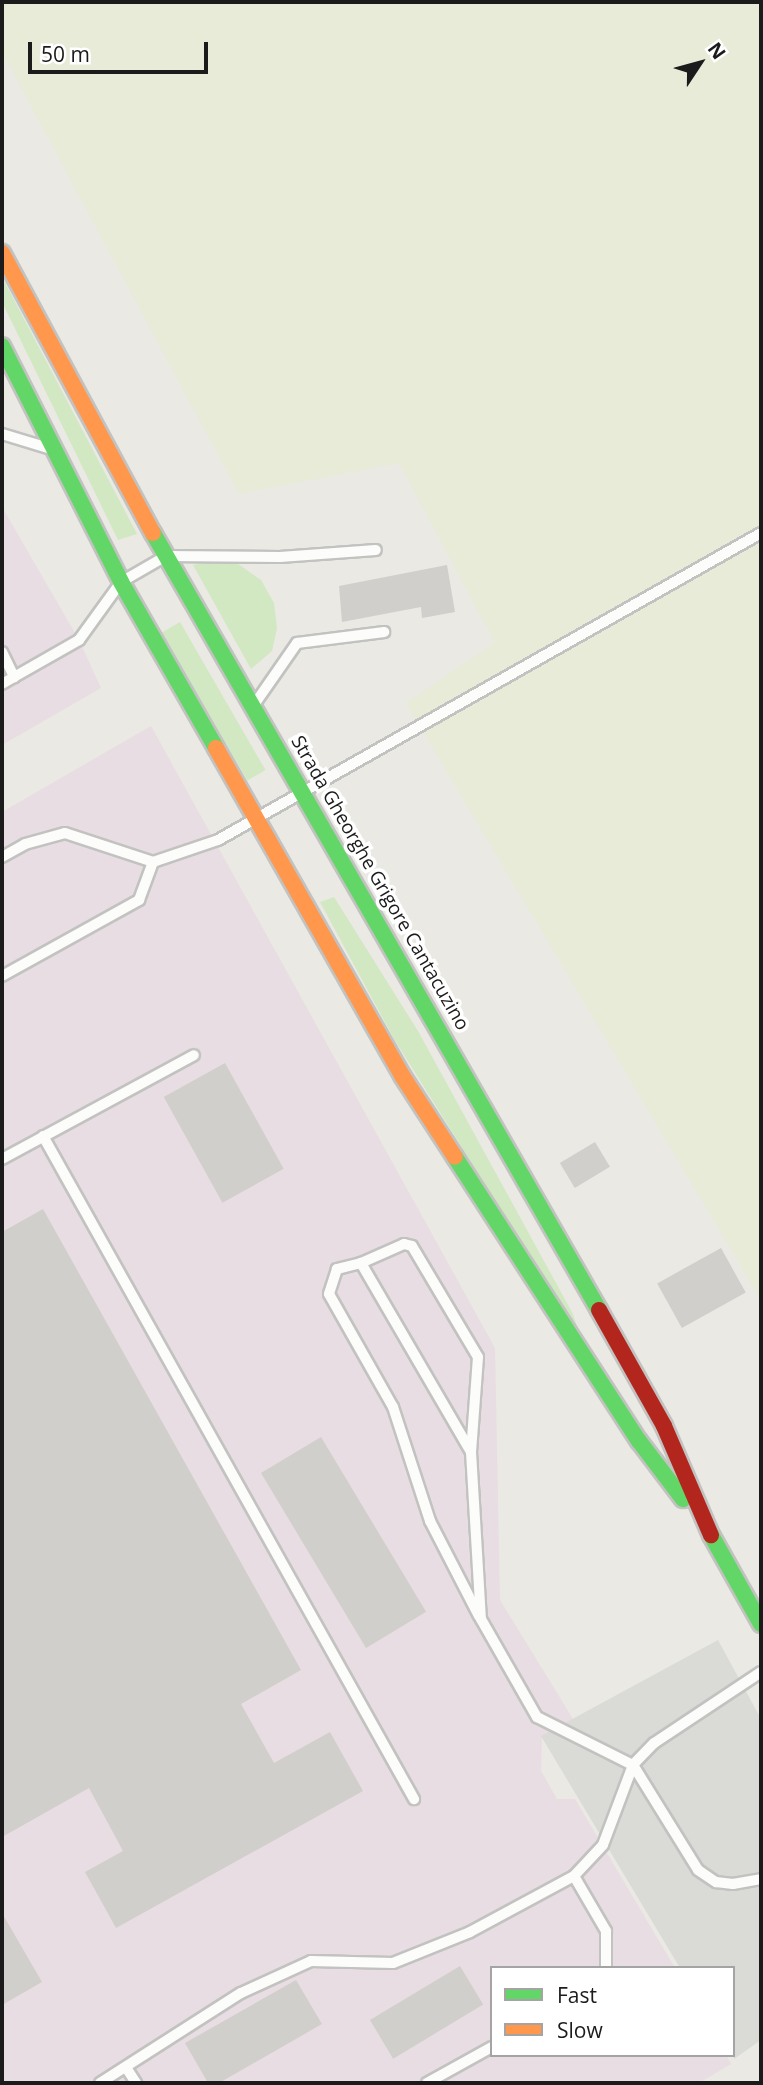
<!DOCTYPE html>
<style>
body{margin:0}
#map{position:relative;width:763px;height:2085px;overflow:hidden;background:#eae9e4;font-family:"Open Sans",sans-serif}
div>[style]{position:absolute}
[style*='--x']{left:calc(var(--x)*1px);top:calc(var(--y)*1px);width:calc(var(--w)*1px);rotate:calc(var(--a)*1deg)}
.industrial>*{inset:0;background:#e8dde2}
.farmland>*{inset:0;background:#e7ebd7}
.grass>*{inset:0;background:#d2e8c2;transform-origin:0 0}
.parking>*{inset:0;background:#dadad7}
.building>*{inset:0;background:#d0cfcb;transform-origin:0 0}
.roads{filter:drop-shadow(2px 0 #c2c2c0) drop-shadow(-2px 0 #c2c2c0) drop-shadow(0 2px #c2c2c0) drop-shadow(0 -2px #c2c2c0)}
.lane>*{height:10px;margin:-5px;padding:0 5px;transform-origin:5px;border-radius:5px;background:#fcfcfb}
.fast>*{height:16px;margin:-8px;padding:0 8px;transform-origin:8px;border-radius:8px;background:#63d668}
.slow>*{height:16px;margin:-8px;padding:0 8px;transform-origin:8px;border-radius:8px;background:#ff974d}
.jam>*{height:16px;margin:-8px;padding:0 8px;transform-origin:8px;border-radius:8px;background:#b3261e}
span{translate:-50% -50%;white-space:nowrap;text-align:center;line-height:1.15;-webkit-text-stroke:7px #fff;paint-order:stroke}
.street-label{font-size:19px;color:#1b1b1b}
.frame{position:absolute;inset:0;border:4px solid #1b1b1b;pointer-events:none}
.legend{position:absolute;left:490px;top:1966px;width:245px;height:91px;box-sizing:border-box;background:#fff;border:2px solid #a4a4a4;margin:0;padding:9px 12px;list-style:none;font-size:21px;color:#1b1b1b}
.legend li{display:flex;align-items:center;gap:14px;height:35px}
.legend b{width:35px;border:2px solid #a4a4a4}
.north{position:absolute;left:665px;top:28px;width:70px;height:70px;-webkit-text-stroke:5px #fff;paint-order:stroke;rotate:54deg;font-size:19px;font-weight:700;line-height:28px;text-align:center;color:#1b1b1b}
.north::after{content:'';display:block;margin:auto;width:24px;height:32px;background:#1b1b1b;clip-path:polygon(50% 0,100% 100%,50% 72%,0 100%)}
.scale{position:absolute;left:28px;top:42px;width:180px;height:32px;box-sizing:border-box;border:4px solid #1b1b1b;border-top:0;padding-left:9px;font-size:21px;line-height:24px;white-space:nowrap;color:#1b1b1b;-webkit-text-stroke:5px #fff;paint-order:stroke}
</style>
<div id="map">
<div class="industrial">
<div style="clip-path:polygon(2px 507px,79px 640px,101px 688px,2px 745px)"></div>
<div style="clip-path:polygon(151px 726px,495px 1348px,500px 1600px,573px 1719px,542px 1736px,541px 1771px,557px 1799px,575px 1799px,675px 1968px,492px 1968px,492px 2055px,726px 2055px,731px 2064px,699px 2083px,2px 2083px,2px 812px)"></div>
</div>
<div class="farmland">
<div style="clip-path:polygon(2px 2px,761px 2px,761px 1300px,406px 703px,495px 643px,399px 463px,239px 494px,2px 52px)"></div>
</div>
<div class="grass">
<div style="clip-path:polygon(2px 277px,137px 534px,118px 540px,2px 302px)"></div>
<div style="clip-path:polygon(219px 560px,238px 564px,261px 580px,274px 603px,277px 628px,272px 651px,251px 669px,193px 565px)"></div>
<div style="left:180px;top:622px;width:171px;height:21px;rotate:60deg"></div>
<div style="clip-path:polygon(334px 897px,418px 1031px,573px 1314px,581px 1338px,394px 1039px,320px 902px)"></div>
</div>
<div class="parking">
<div style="clip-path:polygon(718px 1640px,761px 1719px,761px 2040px,734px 2059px,733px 1968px,680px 1968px,541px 1736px)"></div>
</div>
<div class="building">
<div style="clip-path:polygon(447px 565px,455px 612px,422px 618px,421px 607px,342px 622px,339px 586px)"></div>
<div style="left:225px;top:1063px;width:121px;height:70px;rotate:61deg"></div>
<div style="left:595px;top:1142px;width:29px;height:41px;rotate:59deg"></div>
<div style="clip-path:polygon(43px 1209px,301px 1670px,241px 1704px,274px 1763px,330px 1732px,363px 1791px,116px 1928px,85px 1872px,123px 1851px,89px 1788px,2px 1837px,2px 1232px)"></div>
<div style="left:721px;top:1248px;width:51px;height:73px;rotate:61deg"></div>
<div style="left:321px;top:1437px;width:204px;height:70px;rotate:59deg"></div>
<div style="clip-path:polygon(2px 1913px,42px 1982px,2px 2005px)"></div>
<div style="left:460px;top:1966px;width:45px;height:105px;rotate:59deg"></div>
<div style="clip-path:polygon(296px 1980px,322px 2024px,219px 2083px,208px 2083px,185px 2043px)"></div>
</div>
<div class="roads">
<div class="lane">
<div style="--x:2;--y:434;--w:48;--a:16.9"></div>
<div style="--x:2;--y:652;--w:28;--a:64"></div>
<div style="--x:14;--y:677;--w:14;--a:150"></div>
<div style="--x:14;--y:677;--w:75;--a:-29.6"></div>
<div style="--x:79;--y:640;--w:72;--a:-54.1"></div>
<div style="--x:121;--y:582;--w:52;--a:-30"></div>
<div style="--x:166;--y:556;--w:114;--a:0.5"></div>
<div style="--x:280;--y:557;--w:96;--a:-4.2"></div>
<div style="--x:256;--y:702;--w:72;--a:-55.2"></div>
<div style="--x:297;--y:643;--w:88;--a:-7.2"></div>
<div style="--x:2;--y:857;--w:26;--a:-29"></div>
<div style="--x:25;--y:844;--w:41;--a:-15.4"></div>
<div style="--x:65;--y:833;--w:93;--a:18.2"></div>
<div style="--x:153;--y:862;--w:69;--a:-18.7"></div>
<div style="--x:218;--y:840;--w:624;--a:-29.48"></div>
<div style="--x:2;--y:976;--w:157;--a:-29"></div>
<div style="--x:139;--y:900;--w:40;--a:-69.8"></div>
<div style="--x:43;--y:1136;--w:760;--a:60.77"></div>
<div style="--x:2;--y:1159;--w:218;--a:-28.4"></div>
<div style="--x:361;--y:1263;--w:25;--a:166"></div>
<div style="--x:337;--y:1269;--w:26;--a:108"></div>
<div style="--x:329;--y:1294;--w:130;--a:60.5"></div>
<div style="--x:393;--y:1407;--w:120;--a:72"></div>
<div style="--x:430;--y:1521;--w:107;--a:62.7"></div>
<div style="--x:471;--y:1452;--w:219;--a:-120.2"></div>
<div style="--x:361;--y:1263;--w:47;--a:-23.8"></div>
<div style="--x:404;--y:1244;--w:8;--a:14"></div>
<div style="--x:412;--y:1246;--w:129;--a:59.3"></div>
<div style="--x:478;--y:1357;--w:95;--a:94.2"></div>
<div style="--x:471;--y:1452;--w:167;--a:86.6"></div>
<div style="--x:481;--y:1619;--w:113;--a:60.3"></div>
<div style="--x:537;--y:1717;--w:107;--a:26.6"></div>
<div style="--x:633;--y:1765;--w:85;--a:110.6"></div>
<div style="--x:603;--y:1845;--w:42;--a:133.1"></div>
<div style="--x:574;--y:1876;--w:64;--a:59.8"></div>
<div style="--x:606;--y:1931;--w:37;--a:90"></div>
<div style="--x:761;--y:1672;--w:128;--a:146.4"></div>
<div style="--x:654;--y:1743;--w:30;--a:134"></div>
<div style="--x:633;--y:1765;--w:123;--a:58.2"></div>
<div style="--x:698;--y:1870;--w:22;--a:34"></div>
<div style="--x:716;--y:1882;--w:17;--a:7"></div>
<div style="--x:733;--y:1884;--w:28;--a:-10"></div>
<div style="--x:127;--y:2069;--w:17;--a:57"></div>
<div style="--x:100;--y:2083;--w:167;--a:-32.6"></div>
<div style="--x:241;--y:1993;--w:77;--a:-24.6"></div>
<div style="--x:311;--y:1961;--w:82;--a:1.4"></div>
<div style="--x:393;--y:1963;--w:83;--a:-21.9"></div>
<div style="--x:470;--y:1932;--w:118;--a:-28.3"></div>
<div style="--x:427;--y:2083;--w:74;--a:-29"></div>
</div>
<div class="fast">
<div style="--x:2;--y:346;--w:264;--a:63.2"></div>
<div style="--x:121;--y:582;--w:191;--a:60.2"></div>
<div style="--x:153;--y:533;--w:896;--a:60.14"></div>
<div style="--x:455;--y:1157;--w:338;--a:57.1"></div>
<div style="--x:639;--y:1441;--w:73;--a:52.8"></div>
<div style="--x:711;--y:1535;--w:102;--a:60.7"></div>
</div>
<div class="slow">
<div style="--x:2;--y:253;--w:318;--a:61.7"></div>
<div style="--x:216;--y:748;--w:378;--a:60.4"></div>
<div style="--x:403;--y:1077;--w:95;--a:57"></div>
</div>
<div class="jam">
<div style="--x:599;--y:1310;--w:133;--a:60.7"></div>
<div style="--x:664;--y:1426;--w:119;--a:66.7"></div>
</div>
</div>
<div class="street-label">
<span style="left:380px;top:883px;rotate:60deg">Strada Gheorghe Grigore Cantacuzino</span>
</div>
<div class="frame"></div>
<ul class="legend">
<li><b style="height:9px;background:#63d668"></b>Fast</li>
<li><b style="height:9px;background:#ff974d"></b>Slow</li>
</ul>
<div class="north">N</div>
<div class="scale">50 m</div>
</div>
